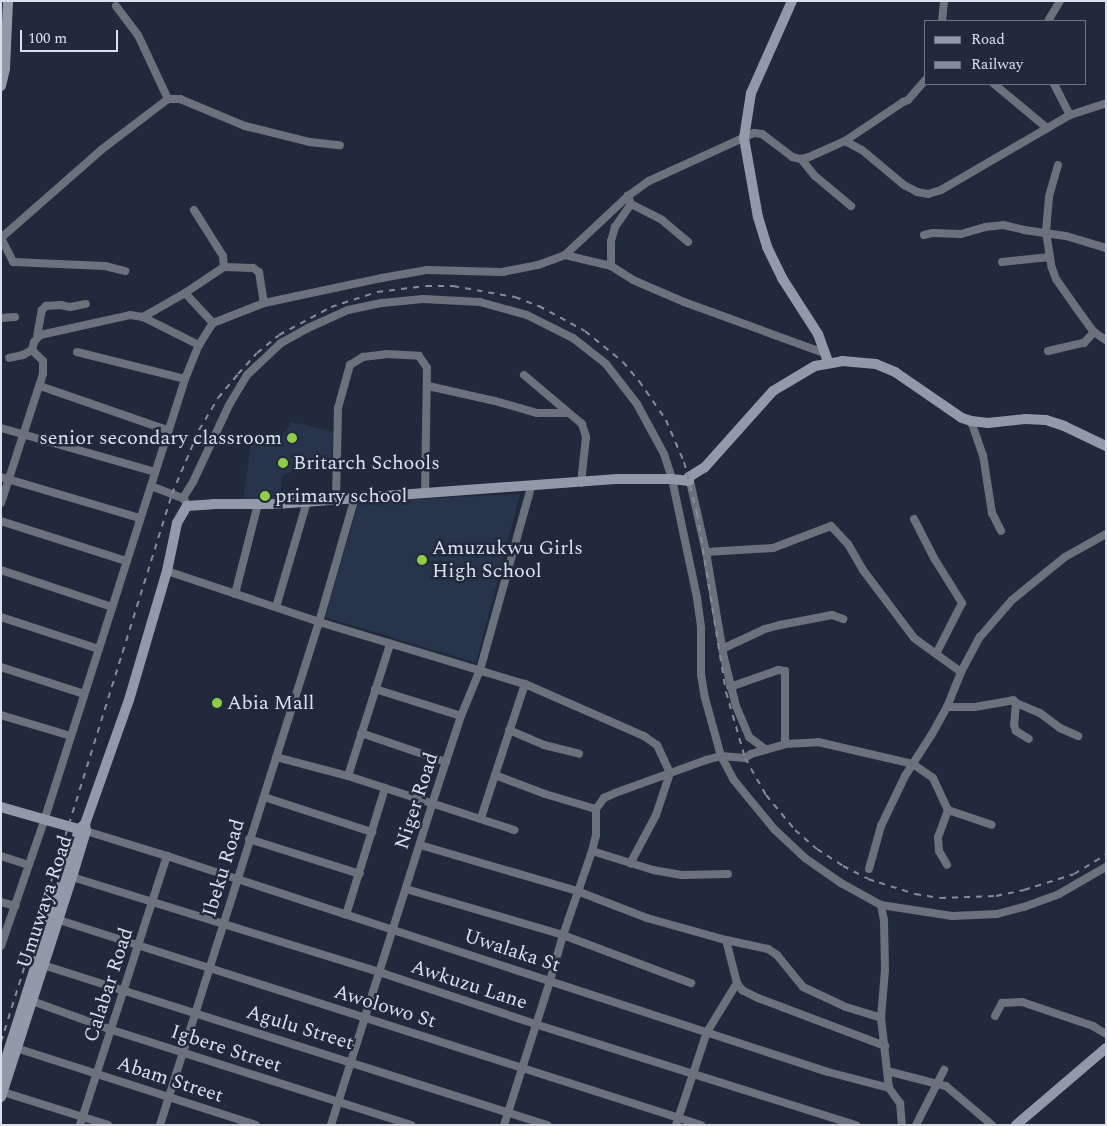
<!DOCTYPE html>
<style>
body{margin:0}
#map{position:relative;width:1107px;height:1126px;overflow:hidden;background:#212a3d;font-family:Spectral,serif}
div>[style]{position:absolute}
[style*='--x']{left:calc(var(--x)*1px);top:calc(var(--y)*1px);width:calc(var(--w)*1px);rotate:calc(var(--a)*1deg)}
.built>*{inset:0;background:#28344b}
.street>*{height:8px;margin:-4px;padding:0 4px;transform-origin:4px;border-radius:4px;background:#6c727b}
.secondary>*{height:10px;margin:-5px;padding:0 5px;transform-origin:5px;border-radius:5px;background:#929aaa}
.rail>*{height:2px;margin-top:-1px;transform-origin:0;background:repeating-linear-gradient(90deg,#848c9b 0 6px,transparent 0 12px)}
.dots>*{width:14px;height:14px;translate:-50% -50%;box-sizing:border-box;border:2px solid #212a3d;border-radius:50%}
span{translate:-50% -50%;white-space:nowrap;text-align:center;line-height:1.15;-webkit-text-stroke:5px #212a3d;paint-order:stroke}
.poi-label{font-size:20px;color:#dae1ed}
.right{translate:-100% -50%;text-align:right}
.left{translate:0 -50%;text-align:left}
.street-label{font-size:20px;color:#dae1ed}
.frame{position:absolute;inset:0;border:2px solid #dae1ed;pointer-events:none}
.legend{position:absolute;left:924px;top:20px;width:162px;height:65px;box-sizing:border-box;background:#212a3d;border:1px solid #6b7383;margin:0;padding:6px 9px;list-style:none;font-size:15px;color:#dae1ed}
.legend li{display:flex;align-items:center;gap:10px;height:25px}
.legend b{width:25px;border:1px solid #6b7383}
.scale{position:absolute;left:20px;top:30px;width:98px;height:22px;box-sizing:border-box;border:2px solid #dae1ed;border-top:0;padding-left:6px;font-size:15px;line-height:18px;white-space:nowrap;color:#dae1ed;-webkit-text-stroke:4px #212a3d;paint-order:stroke}
</style>
<div id="map">
<div class="built">
<div style="clip-path:polygon(291px 422px,334px 432px,332px 456px,329px 461px,307px 465px,282px 476px,279px 502px,243px 501px,252px 438px,276px 446px)"></div>
<div style="clip-path:polygon(520px 494px,476px 663px,325px 617px,359px 502px)"></div>
</div>
<div class="street">
<div style="--x:116;--y:6;--w:36;--a:53"></div>
<div style="--x:138;--y:35;--w:71;--a:64.9"></div>
<div style="--x:942;--y:21;--w:20;--a:-84"></div>
<div style="--x:1048;--y:21;--w:23;--a:-59"></div>
<div style="--x:994;--y:84;--w:69;--a:39.7"></div>
<div style="--x:1054;--y:84;--w:35;--a:63"></div>
<div style="--x:845;--y:141;--w:19;--a:28"></div>
<div style="--x:862;--y:150;--w:55;--a:39.8"></div>
<div style="--x:904;--y:185;--w:15;--a:28"></div>
<div style="--x:917;--y:192;--w:11;--a:10"></div>
<div style="--x:928;--y:194;--w:14;--a:-17"></div>
<div style="--x:941;--y:190;--w:149;--a:-30.2"></div>
<div style="--x:1070;--y:115;--w:38;--a:-18"></div>
<div style="--x:801;--y:159;--w:22;--a:51"></div>
<div style="--x:815;--y:176;--w:47;--a:39.8"></div>
<div style="--x:1058;--y:165;--w:33;--a:106"></div>
<div style="--x:1049;--y:197;--w:35;--a:95"></div>
<div style="--x:1046;--y:232;--w:36;--a:81"></div>
<div style="--x:1052;--y:268;--w:12;--a:70"></div>
<div style="--x:1056;--y:279;--w:37;--a:55"></div>
<div style="--x:1077;--y:309;--w:29;--a:54"></div>
<div style="--x:1094;--y:332;--w:14;--a:34"></div>
<div style="--x:631;--y:204;--w:35;--a:27"></div>
<div style="--x:662;--y:220;--w:34;--a:40"></div>
<div style="--x:194;--y:210;--w:54;--a:57.8"></div>
<div style="--x:223;--y:256;--w:11;--a:85"></div>
<div style="--x:924;--y:235;--w:9;--a:-13"></div>
<div style="--x:933;--y:233;--w:28;--a:2"></div>
<div style="--x:961;--y:234;--w:25;--a:-16"></div>
<div style="--x:985;--y:227;--w:18;--a:-6"></div>
<div style="--x:1003;--y:225;--w:22;--a:13"></div>
<div style="--x:1024;--y:230;--w:42;--a:8.1"></div>
<div style="--x:1066;--y:236;--w:42;--a:16.7"></div>
<div style="--x:1;--y:238;--w:133;--a:-41.3"></div>
<div style="--x:101;--y:150;--w:84;--a:-37.3"></div>
<div style="--x:168;--y:99;--w:12;--a:0"></div>
<div style="--x:180;--y:99;--w:70;--a:22.6"></div>
<div style="--x:245;--y:126;--w:66;--a:14"></div>
<div style="--x:309;--y:142;--w:31;--a:6"></div>
<div style="--x:1;--y:238;--w:27;--a:63"></div>
<div style="--x:13;--y:262;--w:92;--a:2.5"></div>
<div style="--x:105;--y:266;--w:21;--a:14"></div>
<div style="--x:565;--y:255;--w:47;--a:13.4"></div>
<div style="--x:611;--y:266;--w:26;--a:32"></div>
<div style="--x:633;--y:280;--w:56;--a:23.3"></div>
<div style="--x:684;--y:302;--w:149;--a:20"></div>
<div style="--x:1002;--y:262;--w:48;--a:-5.9"></div>
<div style="--x:611;--y:266;--w:25;--a:-90"></div>
<div style="--x:611;--y:241;--w:15;--a:-74"></div>
<div style="--x:615;--y:227;--w:28;--a:-55"></div>
<div style="--x:631;--y:204;--w:9;--a:-111"></div>
<div style="--x:143;--y:317;--w:48;--a:-29.7"></div>
<div style="--x:1;--y:318;--w:14;--a:-4"></div>
<div style="--x:213;--y:323;--w:41;--a:-133"></div>
<div style="--x:185;--y:293;--w:47;--a:-33.7"></div>
<div style="--x:224;--y:267;--w:29;--a:2"></div>
<div style="--x:253;--y:268;--w:7;--a:34"></div>
<div style="--x:259;--y:272;--w:31;--a:81"></div>
<div style="--x:37;--y:337;--w:27;--a:-80"></div>
<div style="--x:42;--y:310;--w:6;--a:-45"></div>
<div style="--x:46;--y:306;--w:15;--a:-4"></div>
<div style="--x:61;--y:305;--w:9;--a:13"></div>
<div style="--x:70;--y:307;--w:16;--a:-11"></div>
<div style="--x:32;--y:350;--w:8;--a:-76"></div>
<div style="--x:34;--y:342;--w:9;--a:-49"></div>
<div style="--x:40;--y:335;--w:92;--a:-12.5"></div>
<div style="--x:130;--y:315;--w:13;--a:9"></div>
<div style="--x:143;--y:317;--w:63;--a:26.6"></div>
<div style="--x:1048;--y:351;--w:37;--a:-13"></div>
<div style="--x:1084;--y:343;--w:15;--a:-48"></div>
<div style="--x:77;--y:352;--w:111;--a:14"></div>
<div style="--x:524;--y:375;--w:76;--a:40.2"></div>
<div style="--x:582;--y:424;--w:14;--a:73"></div>
<div style="--x:586;--y:437;--w:46;--a:96.2"></div>
<div style="--x:40;--y:386;--w:134;--a:19.1"></div>
<div style="--x:428;--y:386;--w:69;--a:12.6"></div>
<div style="--x:495;--y:401;--w:44;--a:15.9"></div>
<div style="--x:537;--y:413;--w:29;--a:0"></div>
<div style="--x:971;--y:421;--w:36;--a:71"></div>
<div style="--x:983;--y:455;--w:59;--a:81.2"></div>
<div style="--x:992;--y:513;--w:20;--a:63"></div>
<div style="--x:1;--y:428;--w:160;--a:15.9"></div>
<div style="--x:1;--y:477;--w:144;--a:16.5"></div>
<div style="--x:689;--y:477;--w:77;--a:77.2"></div>
<div style="--x:706;--y:552;--w:108;--a:80.4"></div>
<div style="--x:724;--y:658;--w:49;--a:76"></div>
<div style="--x:736;--y:706;--w:34;--a:67"></div>
<div style="--x:749;--y:737;--w:21;--a:37"></div>
<div style="--x:151;--y:486;--w:34;--a:21"></div>
<div style="--x:183;--y:498;--w:4;--a:56"></div>
<div style="--x:183;--y:498;--w:19;--a:-58"></div>
<div style="--x:193;--y:482;--w:85;--a:-64.9"></div>
<div style="--x:229;--y:405;--w:35;--a:-59"></div>
<div style="--x:247;--y:375;--w:47;--a:-43.3"></div>
<div style="--x:281;--y:343;--w:31;--a:-29"></div>
<div style="--x:308;--y:328;--w:44;--a:-24.2"></div>
<div style="--x:348;--y:310;--w:35;--a:-12"></div>
<div style="--x:382;--y:303;--w:41;--a:-5.6"></div>
<div style="--x:423;--y:299;--w:57;--a:3"></div>
<div style="--x:480;--y:302;--w:49;--a:15.5"></div>
<div style="--x:527;--y:315;--w:51;--a:26.6"></div>
<div style="--x:573;--y:338;--w:42;--a:38.2"></div>
<div style="--x:606;--y:364;--w:51;--a:52.2"></div>
<div style="--x:637;--y:404;--w:57;--a:61.6"></div>
<div style="--x:664;--y:454;--w:26;--a:72"></div>
<div style="--x:672;--y:479;--w:122;--a:78.1"></div>
<div style="--x:697;--y:598;--w:30;--a:82"></div>
<div style="--x:701;--y:628;--w:46;--a:90"></div>
<div style="--x:701;--y:674;--w:24;--a:81"></div>
<div style="--x:705;--y:698;--w:60;--a:74.6"></div>
<div style="--x:721;--y:756;--w:26;--a:62"></div>
<div style="--x:733;--y:779;--w:65;--a:50.6"></div>
<div style="--x:774;--y:829;--w:42;--a:43.1"></div>
<div style="--x:805;--y:858;--w:44;--a:34.8"></div>
<div style="--x:841;--y:883;--w:46;--a:28.8"></div>
<div style="--x:881;--y:905;--w:16;--a:79"></div>
<div style="--x:884;--y:921;--w:49;--a:88.8"></div>
<div style="--x:885;--y:970;--w:48;--a:94.8"></div>
<div style="--x:881;--y:1018;--w:70;--a:83.5"></div>
<div style="--x:336;--y:499;--w:91;--a:-88.7"></div>
<div style="--x:338;--y:408;--w:45;--a:-74.4"></div>
<div style="--x:350;--y:365;--w:15;--a:-32"></div>
<div style="--x:363;--y:357;--w:23;--a:-7"></div>
<div style="--x:386;--y:354;--w:33;--a:3"></div>
<div style="--x:419;--y:356;--w:14;--a:56"></div>
<div style="--x:427;--y:368;--w:126;--a:90.9"></div>
<div style="--x:1;--y:503;--w:136;--a:-72"></div>
<div style="--x:43;--y:374;--w:13;--a:-90"></div>
<div style="--x:43;--y:361;--w:16;--a:-135"></div>
<div style="--x:32;--y:350;--w:10;--a:151"></div>
<div style="--x:23;--y:355;--w:14;--a:168"></div>
<div style="--x:914;--y:519;--w:44;--a:62.9"></div>
<div style="--x:934;--y:558;--w:53;--a:58.1"></div>
<div style="--x:962;--y:603;--w:57;--a:117"></div>
<div style="--x:1;--y:521;--w:131;--a:17.7"></div>
<div style="--x:706;--y:552;--w:67;--a:-3.4"></div>
<div style="--x:773;--y:548;--w:62;--a:-20.8"></div>
<div style="--x:831;--y:526;--w:25;--a:47"></div>
<div style="--x:848;--y:544;--w:30;--a:60"></div>
<div style="--x:863;--y:570;--w:85;--a:53.1"></div>
<div style="--x:914;--y:638;--w:58;--a:35.9"></div>
<div style="--x:1;--y:570;--w:117;--a:18.4"></div>
<div style="--x:167;--y:571;--w:160;--a:18.5"></div>
<div style="--x:319;--y:622;--w:215;--a:16.8"></div>
<div style="--x:525;--y:684;--w:130;--a:23.6"></div>
<div style="--x:644;--y:736;--w:16;--a:35"></div>
<div style="--x:657;--y:745;--w:31;--a:65"></div>
<div style="--x:670;--y:773;--w:44;--a:108.4"></div>
<div style="--x:656;--y:815;--w:55;--a:118"></div>
<div style="--x:235;--y:594;--w:93;--a:-75.7"></div>
<div style="--x:276;--y:607;--w:109;--a:-73.6"></div>
<div style="--x:1;--y:617;--w:103;--a:18.1"></div>
<div style="--x:722;--y:649;--w:47;--a:-24.9"></div>
<div style="--x:765;--y:629;--w:16;--a:-15"></div>
<div style="--x:780;--y:625;--w:53;--a:-10.9"></div>
<div style="--x:832;--y:615;--w:12;--a:20"></div>
<div style="--x:1;--y:667;--w:87;--a:18"></div>
<div style="--x:730;--y:687;--w:51;--a:-19.5"></div>
<div style="--x:778;--y:670;--w:7;--a:8"></div>
<div style="--x:785;--y:671;--w:73;--a:90"></div>
<div style="--x:375;--y:689;--w:90;--a:17.4"></div>
<div style="--x:1016;--y:703;--w:26;--a:23"></div>
<div style="--x:1040;--y:713;--w:25;--a:37"></div>
<div style="--x:1060;--y:728;--w:20;--a:24"></div>
<div style="--x:947;--y:707;--w:28;--a:0"></div>
<div style="--x:975;--y:707;--w:39;--a:-10"></div>
<div style="--x:1013;--y:700;--w:4;--a:45"></div>
<div style="--x:1016;--y:703;--w:22;--a:95"></div>
<div style="--x:1014;--y:725;--w:6;--a:72"></div>
<div style="--x:1016;--y:731;--w:15;--a:32"></div>
<div style="--x:1;--y:715;--w:73;--a:16.7"></div>
<div style="--x:509;--y:730;--w:38;--a:23"></div>
<div style="--x:544;--y:745;--w:36;--a:14"></div>
<div style="--x:361;--y:733;--w:90;--a:18.8"></div>
<div style="--x:276;--y:757;--w:74;--a:14.8"></div>
<div style="--x:348;--y:776;--w:175;--a:18"></div>
<div style="--x:495;--y:775;--w:96;--a:-71.8"></div>
<div style="--x:348;--y:776;--w:139;--a:-72.3"></div>
<div style="--x:264;--y:797;--w:114;--a:18"></div>
<div style="--x:596;--y:809;--w:14;--a:-54"></div>
<div style="--x:604;--y:798;--w:12;--a:-24"></div>
<div style="--x:615;--y:793;--w:97;--a:-19.9"></div>
<div style="--x:706;--y:760;--w:16;--a:-15"></div>
<div style="--x:721;--y:756;--w:24;--a:5"></div>
<div style="--x:745;--y:758;--w:7;--a:-34"></div>
<div style="--x:751;--y:754;--w:35;--a:-16"></div>
<div style="--x:785;--y:744;--w:33;--a:-3"></div>
<div style="--x:818;--y:742;--w:98;--a:13"></div>
<div style="--x:913;--y:764;--w:24;--a:35"></div>
<div style="--x:933;--y:778;--w:35;--a:65"></div>
<div style="--x:948;--y:810;--w:29;--a:110"></div>
<div style="--x:938;--y:837;--w:14;--a:86"></div>
<div style="--x:939;--y:851;--w:16;--a:60"></div>
<div style="--x:948;--y:810;--w:46;--a:18.8"></div>
<div style="--x:481;--y:818;--w:45;--a:-72"></div>
<div style="--x:495;--y:775;--w:53;--a:20.8"></div>
<div style="--x:545;--y:794;--w:53;--a:16.4"></div>
<div style="--x:596;--y:809;--w:26;--a:90"></div>
<div style="--x:596;--y:835;--w:16;--a:104"></div>
<div style="--x:592;--y:851;--w:89;--a:109"></div>
<div style="--x:563;--y:935;--w:48;--a:105.8"></div>
<div style="--x:550;--y:981;--w:151;--a:107.7"></div>
<div style="--x:86;--y:831;--w:85;--a:17.2"></div>
<div style="--x:167;--y:856;--w:695;--a:18.1"></div>
<div style="--x:828;--y:1072;--w:63;--a:14.7"></div>
<div style="--x:889;--y:1088;--w:19;--a:54"></div>
<div style="--x:900;--y:1103;--w:22;--a:85"></div>
<div style="--x:249;--y:839;--w:116;--a:17.5"></div>
<div style="--x:420;--y:845;--w:164;--a:16.3"></div>
<div style="--x:577;--y:891;--w:75;--a:21.1"></div>
<div style="--x:647;--y:918;--w:82;--a:15.6"></div>
<div style="--x:726;--y:940;--w:43;--a:12.1"></div>
<div style="--x:768;--y:949;--w:11;--a:34"></div>
<div style="--x:777;--y:955;--w:41;--a:50.9"></div>
<div style="--x:803;--y:987;--w:47;--a:24.9"></div>
<div style="--x:846;--y:1007;--w:37;--a:17"></div>
<div style="--x:592;--y:851;--w:64;--a:17.3"></div>
<div style="--x:653;--y:870;--w:29;--a:10"></div>
<div style="--x:682;--y:875;--w:46;--a:-1.2"></div>
<div style="--x:1;--y:856;--w:29;--a:18"></div>
<div style="--x:869;--y:869;--w:45;--a:-74.4"></div>
<div style="--x:881;--y:826;--w:55;--a:-64.4"></div>
<div style="--x:905;--y:776;--w:50;--a:-57.3"></div>
<div style="--x:932;--y:734;--w:31;--a:-61"></div>
<div style="--x:947;--y:707;--w:38;--a:-68"></div>
<div style="--x:961;--y:672;--w:40;--a:-62"></div>
<div style="--x:980;--y:637;--w:49;--a:-49.1"></div>
<div style="--x:1012;--y:600;--w:68;--a:-39.1"></div>
<div style="--x:1065;--y:557;--w:47;--a:-29.3"></div>
<div style="--x:72;--y:877;--w:321;--a:17.2"></div>
<div style="--x:379;--y:972;--w:164;--a:18.4"></div>
<div style="--x:535;--y:1024;--w:337;--a:17.5"></div>
<div style="--x:406;--y:889;--w:164;--a:16.3"></div>
<div style="--x:563;--y:935;--w:137;--a:20.6"></div>
<div style="--x:1;--y:902;--w:15;--a:16"></div>
<div style="--x:881;--y:905;--w:72;--a:8.8"></div>
<div style="--x:952;--y:916;--w:45;--a:-2.5"></div>
<div style="--x:997;--y:914;--w:28;--a:-15"></div>
<div style="--x:1024;--y:907;--w:37;--a:-20"></div>
<div style="--x:1059;--y:894;--w:54;--a:-29.9"></div>
<div style="--x:346;--y:915;--w:133;--a:-72.9"></div>
<div style="--x:59;--y:920;--w:674;--a:17.71"></div>
<div style="--x:1;--y:946;--w:132;--a:-71"></div>
<div style="--x:44;--y:821;--w:464;--a:-72.3"></div>
<div style="--x:185;--y:379;--w:37;--a:-68"></div>
<div style="--x:199;--y:345;--w:26;--a:-58"></div>
<div style="--x:213;--y:323;--w:55;--a:-21.4"></div>
<div style="--x:264;--y:303;--w:121;--a:-12"></div>
<div style="--x:382;--y:278;--w:46;--a:-10.1"></div>
<div style="--x:427;--y:270;--w:75;--a:1.5"></div>
<div style="--x:502;--y:272;--w:37;--a:-11"></div>
<div style="--x:538;--y:265;--w:29;--a:-20"></div>
<div style="--x:565;--y:255;--w:86;--a:-43.1"></div>
<div style="--x:628;--y:196;--w:26;--a:-36"></div>
<div style="--x:649;--y:181;--w:115;--a:-24.6"></div>
<div style="--x:754;--y:133;--w:8;--a:7"></div>
<div style="--x:762;--y:134;--w:38;--a:37"></div>
<div style="--x:792;--y:157;--w:9;--a:13"></div>
<div style="--x:801;--y:159;--w:8;--a:-14"></div>
<div style="--x:809;--y:157;--w:39;--a:-24"></div>
<div style="--x:845;--y:141;--w:70;--a:-33.9"></div>
<div style="--x:903;--y:102;--w:5;--a:-22"></div>
<div style="--x:908;--y:100;--w:28;--a:-49"></div>
<div style="--x:43;--y:965;--w:529;--a:17.61"></div>
<div style="--x:737;--y:983;--w:9;--a:54"></div>
<div style="--x:742;--y:990;--w:18;--a:27"></div>
<div style="--x:758;--y:998;--w:136;--a:20.7"></div>
<div style="--x:32;--y:1001;--w:85;--a:19.9"></div>
<div style="--x:112;--y:1030;--w:314;--a:17.6"></div>
<div style="--x:995;--y:1016;--w:15;--a:-62"></div>
<div style="--x:1002;--y:1003;--w:20;--a:-3"></div>
<div style="--x:1022;--y:1002;--w:75;--a:18.7"></div>
<div style="--x:1093;--y:1026;--w:15;--a:32"></div>
<div style="--x:13;--y:1047;--w:255;--a:17.8"></div>
<div style="--x:887;--y:1071;--w:61;--a:14.3"></div>
<div style="--x:946;--y:1086;--w:60;--a:40.3"></div>
<div style="--x:3;--y:1092;--w:110;--a:17.4"></div>
<div style="--x:80;--y:1125;--w:283;--a:-72.1"></div>
<div style="--x:160;--y:1125;--w:528;--a:-72.46"></div>
<div style="--x:319;--y:622;--w:130;--a:-73.9"></div>
<div style="--x:331;--y:1125;--w:337;--a:-72.5"></div>
<div style="--x:432;--y:804;--w:93;--a:-71.8"></div>
<div style="--x:461;--y:716;--w:50;--a:-67.6"></div>
<div style="--x:480;--y:670;--w:190;--a:-74.4"></div>
<div style="--x:676;--y:1125;--w:98;--a:-71.6"></div>
<div style="--x:707;--y:1032;--w:57;--a:-58.5"></div>
<div style="--x:737;--y:983;--w:44;--a:-104.3"></div>
<div style="--x:916;--y:1125;--w:62;--a:-63"></div>
</div>
<div class="secondary">
<div style="--x:792;--y:1;--w:101;--a:114"></div>
<div style="--x:751;--y:93;--w:46;--a:98.8"></div>
<div style="--x:744;--y:138;--w:80;--a:80"></div>
<div style="--x:758;--y:217;--w:31;--a:73"></div>
<div style="--x:767;--y:247;--w:34;--a:64"></div>
<div style="--x:782;--y:278;--w:67;--a:57.3"></div>
<div style="--x:818;--y:334;--w:30;--a:70"></div>
<div style="--x:1;--y:86;--w:18;--a:-77"></div>
<div style="--x:5;--y:68;--w:67;--a:-87.4"></div>
<div style="--x:1;--y:807;--w:87;--a:15.9"></div>
<div style="--x:1;--y:1074;--w:257;--a:-72.3"></div>
<div style="--x:79;--y:829;--w:8;--a:-40"></div>
<div style="--x:1;--y:1097;--w:231;--a:-72.1"></div>
<div style="--x:72;--y:877;--w:48;--a:-73.1"></div>
<div style="--x:86;--y:831;--w:7;--a:-98"></div>
<div style="--x:85;--y:824;--w:132;--a:-70.5"></div>
<div style="--x:129;--y:700;--w:134;--a:-73.6"></div>
<div style="--x:167;--y:571;--w:49;--a:-78.2"></div>
<div style="--x:177;--y:523;--w:20;--a:-60"></div>
<div style="--x:187;--y:506;--w:26;--a:-4"></div>
<div style="--x:213;--y:504;--w:63;--a:0"></div>
<div style="--x:276;--y:504;--w:343;--a:-4.2"></div>
<div style="--x:618;--y:479;--w:54;--a:0"></div>
<div style="--x:672;--y:479;--w:17;--a:7"></div>
<div style="--x:689;--y:481;--w:4;--a:-90"></div>
<div style="--x:689;--y:477;--w:19;--a:-32"></div>
<div style="--x:705;--y:467;--w:102;--a:-48.2"></div>
<div style="--x:773;--y:391;--w:49;--a:-30.8"></div>
<div style="--x:815;--y:366;--w:27;--a:-10"></div>
<div style="--x:842;--y:361;--w:34;--a:5"></div>
<div style="--x:876;--y:364;--w:21;--a:23"></div>
<div style="--x:895;--y:372;--w:81;--a:34.5"></div>
<div style="--x:962;--y:418;--w:9;--a:18"></div>
<div style="--x:971;--y:421;--w:17;--a:7"></div>
<div style="--x:988;--y:423;--w:37;--a:-6"></div>
<div style="--x:1025;--y:419;--w:21;--a:3"></div>
<div style="--x:1046;--y:420;--w:19;--a:18"></div>
<div style="--x:1064;--y:426;--w:47;--a:25.5"></div>
<div style="--x:1016;--y:1125;--w:118;--a:-40.5"></div>
</div>
<div class="rail">
<div style="--x:1;--y:1042;--w:574;--a:-72.67"></div>
<div style="--x:172;--y:494;--w:69;--a:-67.1"></div>
<div style="--x:199;--y:430;--w:37;--a:-59"></div>
<div style="--x:218;--y:398;--w:31;--a:-50"></div>
<div style="--x:238;--y:374;--w:28;--a:-48"></div>
<div style="--x:257;--y:353;--w:28;--a:-39"></div>
<div style="--x:279;--y:335;--w:59;--a:-28.3"></div>
<div style="--x:331;--y:307;--w:48;--a:-18.1"></div>
<div style="--x:377;--y:292;--w:49;--a:-7"></div>
<div style="--x:426;--y:286;--w:27;--a:0"></div>
<div style="--x:453;--y:286;--w:63;--a:10.1"></div>
<div style="--x:515;--y:297;--w:26;--a:21"></div>
<div style="--x:539;--y:306;--w:52;--a:28.5"></div>
<div style="--x:585;--y:331;--w:49;--a:39.2"></div>
<div style="--x:623;--y:362;--w:25;--a:50"></div>
<div style="--x:639;--y:381;--w:47;--a:55.3"></div>
<div style="--x:666;--y:420;--w:46;--a:66.8"></div>
<div style="--x:684;--y:462;--w:53;--a:75.7"></div>
<div style="--x:697;--y:513;--w:181;--a:80.8"></div>
<div style="--x:726;--y:692;--w:69;--a:73.9"></div>
<div style="--x:745;--y:758;--w:43;--a:60.4"></div>
<div style="--x:766;--y:795;--w:45;--a:50.4"></div>
<div style="--x:795;--y:830;--w:29;--a:41"></div>
<div style="--x:817;--y:849;--w:31;--a:33"></div>
<div style="--x:843;--y:866;--w:28;--a:27"></div>
<div style="--x:868;--y:879;--w:49;--a:17.7"></div>
<div style="--x:915;--y:894;--w:25;--a:9"></div>
<div style="--x:940;--y:898;--w:56;--a:-2"></div>
<div style="--x:996;--y:896;--w:29;--a:-12"></div>
<div style="--x:1024;--y:890;--w:52;--a:-17.7"></div>
<div style="--x:1074;--y:874;--w:37;--a:-31"></div>
</div>
<div class="dots">
<div style="left:292px;top:438px;background:#8ece43"></div>
<div style="left:283px;top:463px;background:#8ece43"></div>
<div style="left:265px;top:496px;background:#8ece43"></div>
<div style="left:422px;top:560px;background:#8ece43"></div>
<div style="left:217px;top:703px;background:#8ece43"></div>
</div>
<div class="poi-label">
<span class="right" style="left:282px;top:438px">senior secondary classroom</span>
<span class="left" style="left:293px;top:463px">Britarch Schools</span>
<span class="left" style="left:275px;top:496px">primary school</span>
<span class="left" style="left:432px;top:560px">Amuzukwu Girls<br>High School</span>
<span class="left" style="left:227px;top:703px">Abia Mall</span>
</div>
<div class="street-label">
<span style="left:417px;top:801px;rotate:-72deg">Niger Road</span>
<span style="left:224px;top:868px;rotate:-73deg">Ibeku Road</span>
<span style="left:45px;top:902px;rotate:-72deg">Umuwaya Road</span>
<span style="left:512px;top:951px;rotate:18deg">Uwalaka St</span>
<span style="left:109px;top:985px;rotate:-72deg">Calabar Road</span>
<span style="left:469px;top:985px;rotate:18deg">Awkuzu Lane</span>
<span style="left:385px;top:1007px;rotate:17deg">Awolowo St</span>
<span style="left:300px;top:1028px;rotate:17deg">Agulu Street</span>
<span style="left:226px;top:1049px;rotate:18deg">Igbere Street</span>
<span style="left:170px;top:1080px;rotate:18deg">Abam Street</span>
</div>
<div class="frame"></div>
<ul class="legend">
<li><b style="height:6px;background:#929aaa"></b>Road</li>
<li><b style="height:6px;background:#848c9b"></b>Railway</li>
</ul>
<div class="scale">100 m</div>
</div>
